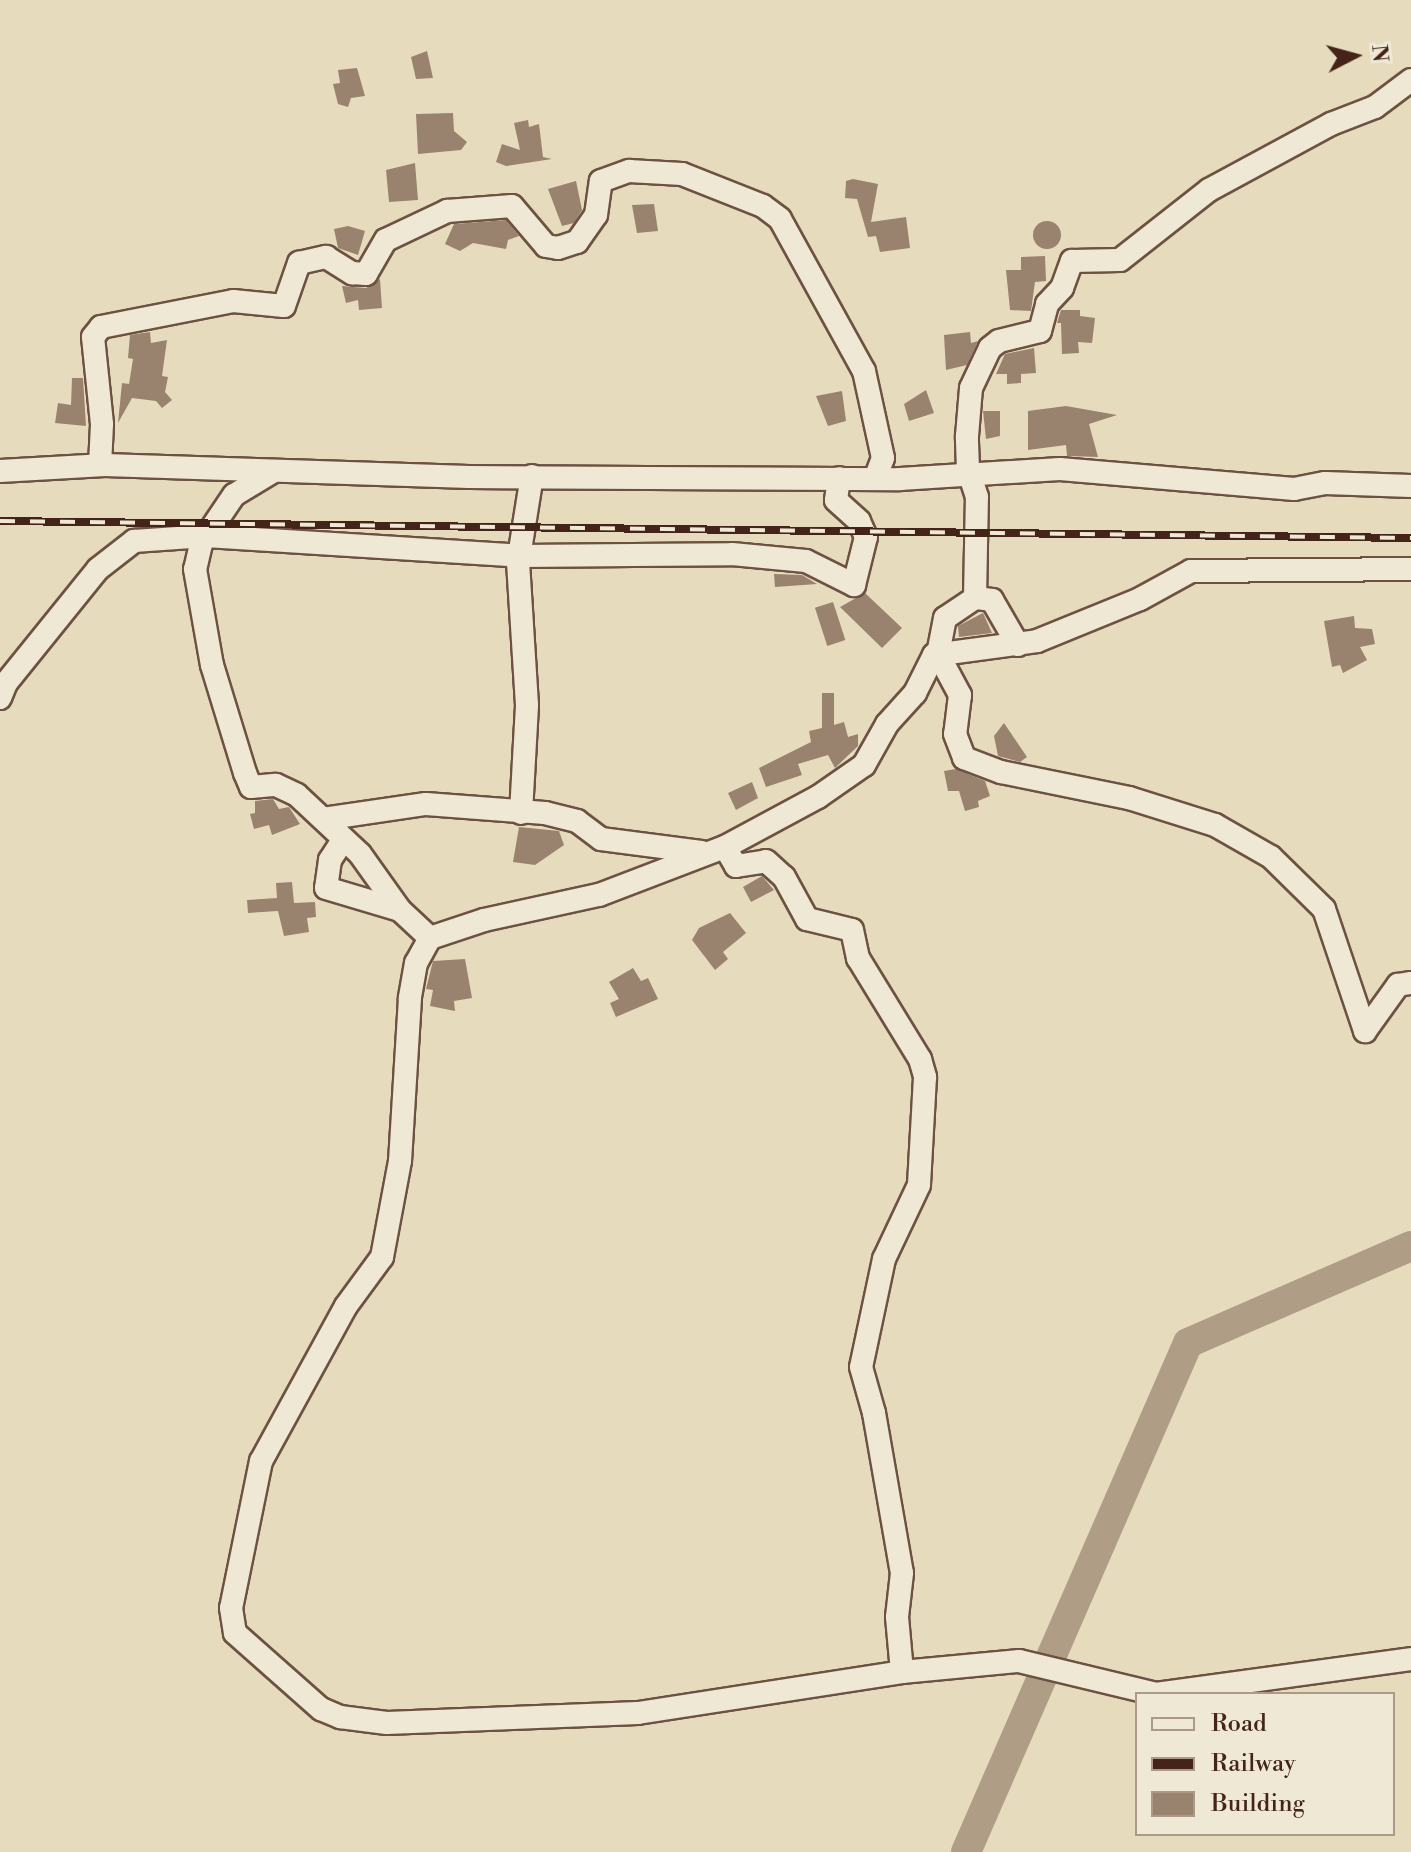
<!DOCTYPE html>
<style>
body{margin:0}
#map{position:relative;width:1411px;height:1852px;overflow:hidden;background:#e7dbbe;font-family:"Libre Bodoni",serif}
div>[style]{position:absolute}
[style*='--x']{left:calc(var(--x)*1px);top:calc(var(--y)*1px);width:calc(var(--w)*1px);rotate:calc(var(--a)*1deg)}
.river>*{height:30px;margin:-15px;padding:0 15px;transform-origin:15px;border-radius:15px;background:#b09d86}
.building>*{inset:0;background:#99836f;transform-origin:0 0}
.round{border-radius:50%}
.roads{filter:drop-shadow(2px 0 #6d5242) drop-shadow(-2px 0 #6d5242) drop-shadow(0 2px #6d5242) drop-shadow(0 -2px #6d5242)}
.minor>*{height:22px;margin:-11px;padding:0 11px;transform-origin:11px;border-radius:11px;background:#efe8d5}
.rail>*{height:8px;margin-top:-4px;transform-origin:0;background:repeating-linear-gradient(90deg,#efe8d5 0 15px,#442419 0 30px);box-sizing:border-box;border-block:2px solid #442419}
span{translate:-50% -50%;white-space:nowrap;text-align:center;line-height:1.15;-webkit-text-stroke:7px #efe8d5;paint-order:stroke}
.legend{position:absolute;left:1135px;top:1692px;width:260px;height:144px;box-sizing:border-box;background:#efe8d5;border:2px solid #ab9a8a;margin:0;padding:10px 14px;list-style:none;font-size:24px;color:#442419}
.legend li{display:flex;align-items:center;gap:16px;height:40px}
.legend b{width:40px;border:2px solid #ab9a8a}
.north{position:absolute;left:1315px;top:16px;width:80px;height:80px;-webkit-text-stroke:6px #efe8d5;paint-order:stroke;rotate:84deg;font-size:22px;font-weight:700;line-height:32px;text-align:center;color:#442419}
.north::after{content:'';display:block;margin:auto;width:28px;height:36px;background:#442419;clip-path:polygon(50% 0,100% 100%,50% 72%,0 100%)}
</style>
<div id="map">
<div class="river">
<div style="--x:966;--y:1852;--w:555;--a:-66.44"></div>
<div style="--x:1188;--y:1343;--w:243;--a:-23.5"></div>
</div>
<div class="building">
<div style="clip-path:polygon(427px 51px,433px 78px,416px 79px,411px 57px)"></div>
<div style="clip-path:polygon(357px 68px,365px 96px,351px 98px,348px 107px,338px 104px,333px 84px,340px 83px,338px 70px)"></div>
<div style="clip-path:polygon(453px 113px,454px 131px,467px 142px,461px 150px,418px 154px,416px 114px)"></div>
<div style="clip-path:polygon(528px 120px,529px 127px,539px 124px,543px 157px,552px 159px,506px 166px,496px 162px,502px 144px,520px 150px,514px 123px)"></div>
<div style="clip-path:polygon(415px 163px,418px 200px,389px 202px,386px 170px)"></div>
<div style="clip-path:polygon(853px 179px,878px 184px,871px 222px,906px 217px,910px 248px,880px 252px,876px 236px,868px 237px,857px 199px,845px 198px,846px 181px)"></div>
<div style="clip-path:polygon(576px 181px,582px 210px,574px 223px,562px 226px,548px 189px)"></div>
<div style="clip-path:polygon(654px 204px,658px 231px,637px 233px,632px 205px)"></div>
<div style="clip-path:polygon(506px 220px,519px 236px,508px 240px,506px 249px,473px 243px,460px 251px,445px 244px,454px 224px)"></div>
<div class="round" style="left:1033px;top:221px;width:28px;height:28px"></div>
<div style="clip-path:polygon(348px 226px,365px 231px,358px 255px,338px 248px,334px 229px)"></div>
<div style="clip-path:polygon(1045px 256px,1046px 281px,1035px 282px,1031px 311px,1010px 310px,1006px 270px,1021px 270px,1021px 257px)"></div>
<div style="clip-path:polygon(380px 279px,382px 308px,359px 310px,358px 300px,346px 303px,342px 286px,366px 288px)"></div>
<div style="clip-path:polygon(1061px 310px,1080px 310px,1080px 316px,1095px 318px,1092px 343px,1078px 342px,1079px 353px,1062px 354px,1061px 323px,1057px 323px)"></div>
<div style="clip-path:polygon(150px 332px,151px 343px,167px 340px,162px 376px,168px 377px,165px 392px,172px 400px,162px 408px,156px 401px,132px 398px,118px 423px,122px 383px,129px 384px,133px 359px,128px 358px,130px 335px)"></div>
<div style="clip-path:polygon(970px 332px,971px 343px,978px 341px,967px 365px,946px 370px,944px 335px)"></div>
<div style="clip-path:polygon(1034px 348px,1036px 373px,1021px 374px,1021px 383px,1007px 384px,1007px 374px,996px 374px,1005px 354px)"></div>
<div style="clip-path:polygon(72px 378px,83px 378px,86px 426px,55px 423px,58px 403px,71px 405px)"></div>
<div style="clip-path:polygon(926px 390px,934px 413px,909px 421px,904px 404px)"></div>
<div style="clip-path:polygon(842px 391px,846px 421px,828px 426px,816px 396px)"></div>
<div style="clip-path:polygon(1066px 406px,1117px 415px,1089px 424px,1098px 457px,1067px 456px,1066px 445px,1028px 450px,1028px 411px)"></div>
<div style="clip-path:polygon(983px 411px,1000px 411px,1000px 436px,986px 439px)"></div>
<div style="clip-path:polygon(774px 574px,802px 575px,817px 584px,775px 587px)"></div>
<div style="clip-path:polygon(865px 593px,902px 628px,882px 648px,840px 607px)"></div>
<div style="left:833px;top:602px;width:40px;height:19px;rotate:72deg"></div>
<div style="clip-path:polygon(983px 613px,992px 633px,959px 637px,958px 626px)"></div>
<div style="clip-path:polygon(1354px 616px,1355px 628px,1372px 629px,1375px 644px,1360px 647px,1367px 660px,1343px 673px,1340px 665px,1332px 667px,1324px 621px)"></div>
<div style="clip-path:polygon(822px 693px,834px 693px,834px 725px,844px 722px,848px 737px,858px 734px,858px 746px,835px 768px,828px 755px,798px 764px,802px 775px,766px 787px,759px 768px,811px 742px,809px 731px,822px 728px)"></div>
<div style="clip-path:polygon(1004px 723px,1027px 757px,1020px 762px,998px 756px,994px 736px)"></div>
<div style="clip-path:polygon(956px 769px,985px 781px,990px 796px,978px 801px,979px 807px,965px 811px,959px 791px,948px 791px,944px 771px)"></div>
<div style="clip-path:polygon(752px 782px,758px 798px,736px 810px,728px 793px)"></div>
<div style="clip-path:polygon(273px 799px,279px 809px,289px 807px,300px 824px,272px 835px,269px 825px,254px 829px,250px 814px,255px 813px,255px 801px)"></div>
<div style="clip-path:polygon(519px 827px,559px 831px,564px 845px,535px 865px,513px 862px)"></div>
<div style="clip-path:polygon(762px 876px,774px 890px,751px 902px,743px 887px)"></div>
<div style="clip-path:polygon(292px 882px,294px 903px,315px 902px,316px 917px,307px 918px,309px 932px,284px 936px,278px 911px,248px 913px,247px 900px,277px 898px,276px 883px)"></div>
<div style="clip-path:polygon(730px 913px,746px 933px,723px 952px,728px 959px,715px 970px,692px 940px,699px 928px)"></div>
<div style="clip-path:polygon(465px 959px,472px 998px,454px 1001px,455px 1011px,430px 1006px,433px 990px,426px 989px,433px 961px)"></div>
<div style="clip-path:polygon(633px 968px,641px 981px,648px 978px,658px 999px,616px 1017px,610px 1003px,619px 999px,609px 982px)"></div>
</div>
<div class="roads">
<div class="minor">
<div style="--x:100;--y:465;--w:41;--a:-87.2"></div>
<div style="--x:102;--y:424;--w:87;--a:-95.9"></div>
<div style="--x:93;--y:337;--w:13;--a:-51"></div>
<div style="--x:101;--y:327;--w:135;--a:-11.1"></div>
<div style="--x:233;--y:301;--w:51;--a:5.6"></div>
<div style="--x:284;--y:306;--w:46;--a:-70.8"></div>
<div style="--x:299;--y:263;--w:28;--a:-13"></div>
<div style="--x:326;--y:257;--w:31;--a:32"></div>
<div style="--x:352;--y:273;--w:14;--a:4"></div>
<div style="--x:366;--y:274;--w:39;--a:-60"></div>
<div style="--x:386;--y:240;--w:68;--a:-25.4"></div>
<div style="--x:447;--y:211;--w:65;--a:-4.4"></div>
<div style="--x:512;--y:206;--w:52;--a:49.6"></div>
<div style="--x:546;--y:246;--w:12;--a:9"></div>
<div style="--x:558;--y:248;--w:20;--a:-18"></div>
<div style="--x:577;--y:242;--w:33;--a:-55"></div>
<div style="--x:596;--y:215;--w:34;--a:-82"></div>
<div style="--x:601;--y:181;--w:30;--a:-20"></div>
<div style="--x:629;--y:171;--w:53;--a:3.2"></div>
<div style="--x:682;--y:174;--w:87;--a:21.6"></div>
<div style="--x:763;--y:206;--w:21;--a:37"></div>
<div style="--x:780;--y:219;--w:174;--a:61.1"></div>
<div style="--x:864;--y:371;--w:89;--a:77.7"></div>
<div style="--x:883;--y:458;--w:22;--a:111"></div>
<div style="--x:0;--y:471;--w:105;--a:-3.3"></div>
<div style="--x:105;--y:465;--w:364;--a:1.9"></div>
<div style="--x:469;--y:477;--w:431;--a:0.3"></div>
<div style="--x:900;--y:479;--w:160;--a:-3.6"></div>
<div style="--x:1060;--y:469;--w:235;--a:4.9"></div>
<div style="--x:1294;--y:489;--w:32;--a:-11"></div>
<div style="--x:1325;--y:483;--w:86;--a:2"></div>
<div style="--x:272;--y:472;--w:44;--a:148.8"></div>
<div style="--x:234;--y:495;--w:59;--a:124"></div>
<div style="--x:201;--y:544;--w:26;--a:103"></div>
<div style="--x:195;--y:569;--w:97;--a:80"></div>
<div style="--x:212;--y:665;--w:113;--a:73"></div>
<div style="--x:245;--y:773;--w:15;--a:67"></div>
<div style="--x:251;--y:787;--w:25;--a:-5"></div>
<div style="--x:276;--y:785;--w:23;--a:25"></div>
<div style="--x:297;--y:795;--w:86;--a:43.1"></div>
<div style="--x:360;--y:854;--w:69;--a:54.5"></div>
<div style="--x:400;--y:910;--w:41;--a:43"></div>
<div style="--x:430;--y:938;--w:29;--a:119"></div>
<div style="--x:416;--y:963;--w:36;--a:100"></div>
<div style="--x:410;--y:998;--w:163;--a:93.5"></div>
<div style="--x:400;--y:1161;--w:98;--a:100.6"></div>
<div style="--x:382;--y:1257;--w:61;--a:126.3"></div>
<div style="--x:346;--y:1306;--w:177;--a:118.7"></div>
<div style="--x:261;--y:1461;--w:150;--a:101.5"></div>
<div style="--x:231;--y:1608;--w:25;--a:81"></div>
<div style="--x:235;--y:1633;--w:115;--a:41.5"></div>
<div style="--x:321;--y:1709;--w:21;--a:23"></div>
<div style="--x:340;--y:1717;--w:47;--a:7.3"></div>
<div style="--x:387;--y:1723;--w:251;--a:-2.3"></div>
<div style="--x:638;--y:1713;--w:267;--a:-8.8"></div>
<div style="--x:902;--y:1672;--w:118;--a:-5.4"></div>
<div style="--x:1019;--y:1661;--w:141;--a:13.5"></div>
<div style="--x:1156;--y:1694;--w:257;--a:-7.8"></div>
<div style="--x:975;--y:598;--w:101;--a:-88.9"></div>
<div style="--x:977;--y:497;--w:28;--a:-108"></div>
<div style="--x:968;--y:470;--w:34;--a:-92"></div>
<div style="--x:967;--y:436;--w:48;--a:-85.2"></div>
<div style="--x:971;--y:388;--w:44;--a:-64.6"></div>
<div style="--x:990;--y:348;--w:11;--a:-38"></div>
<div style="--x:999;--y:341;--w:42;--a:-13.7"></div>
<div style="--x:1040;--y:331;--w:28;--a:-75"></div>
<div style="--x:1047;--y:304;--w:22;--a:-47"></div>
<div style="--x:1062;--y:288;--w:29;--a:-70"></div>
<div style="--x:1072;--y:261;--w:48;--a:-1.2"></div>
<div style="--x:1120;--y:260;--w:113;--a:-38.2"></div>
<div style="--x:1209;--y:190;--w:139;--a:-28.4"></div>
<div style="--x:1331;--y:124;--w:47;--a:-21.1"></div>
<div style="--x:1375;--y:107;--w:45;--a:-36.9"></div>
<div style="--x:1018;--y:645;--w:52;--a:-120"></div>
<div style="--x:992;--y:600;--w:17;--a:-173"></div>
<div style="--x:975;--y:598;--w:36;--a:146"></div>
<div style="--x:945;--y:618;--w:37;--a:101"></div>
<div style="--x:938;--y:654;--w:47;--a:61.8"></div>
<div style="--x:960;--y:695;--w:39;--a:97"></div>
<div style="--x:955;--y:734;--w:26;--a:69"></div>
<div style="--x:964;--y:758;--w:40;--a:21"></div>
<div style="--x:1001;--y:772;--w:131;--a:11.5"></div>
<div style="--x:1129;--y:798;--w:90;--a:17.4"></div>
<div style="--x:1215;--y:825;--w:64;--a:29.7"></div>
<div style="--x:1271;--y:857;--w:74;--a:44.5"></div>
<div style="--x:1324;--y:909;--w:129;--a:71.4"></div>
<div style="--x:1365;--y:1031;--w:57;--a:-54.3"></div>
<div style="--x:1398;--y:985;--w:13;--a:-9"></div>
<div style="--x:0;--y:698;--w:16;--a:-68"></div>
<div style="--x:6;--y:683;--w:146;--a:-51.1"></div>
<div style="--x:98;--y:569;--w:46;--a:-37.9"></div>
<div style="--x:134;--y:541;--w:72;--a:-4"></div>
<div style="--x:206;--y:536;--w:315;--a:3.6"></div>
<div style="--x:520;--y:556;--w:212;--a:-0.5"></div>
<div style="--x:732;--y:554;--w:74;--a:5.4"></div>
<div style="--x:806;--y:561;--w:54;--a:26.6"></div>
<div style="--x:854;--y:585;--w:49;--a:-76"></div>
<div style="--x:866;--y:537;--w:17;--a:-114"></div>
<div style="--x:859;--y:521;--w:31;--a:-138"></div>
<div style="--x:836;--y:500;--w:22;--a:-82"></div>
<div style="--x:521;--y:813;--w:108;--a:-86.8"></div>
<div style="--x:527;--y:705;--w:142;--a:-93.6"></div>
<div style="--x:518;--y:563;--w:88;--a:-80.9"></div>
<div style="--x:323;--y:819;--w:104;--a:-8.3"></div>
<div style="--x:426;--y:804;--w:119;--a:4.3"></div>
<div style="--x:545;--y:813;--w:33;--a:14"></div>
<div style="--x:577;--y:821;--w:30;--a:37"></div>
<div style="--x:601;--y:839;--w:101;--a:7.4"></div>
<div style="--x:343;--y:840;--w:24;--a:123"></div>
<div style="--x:330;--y:860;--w:28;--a:98"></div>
<div style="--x:326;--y:888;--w:77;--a:16.6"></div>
<div style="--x:725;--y:847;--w:22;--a:60"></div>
<div style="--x:736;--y:866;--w:30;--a:-9"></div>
<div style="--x:766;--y:861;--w:24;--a:42"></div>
<div style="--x:784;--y:877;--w:48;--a:61.3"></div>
<div style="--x:807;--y:919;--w:46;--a:13.7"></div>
<div style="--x:852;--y:930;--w:29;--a:78"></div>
<div style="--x:858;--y:958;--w:119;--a:58.5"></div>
<div style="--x:920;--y:1059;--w:19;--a:74"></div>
<div style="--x:925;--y:1077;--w:108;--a:93.2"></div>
<div style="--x:919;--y:1185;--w:82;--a:115.3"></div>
<div style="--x:884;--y:1259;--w:110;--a:102"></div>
<div style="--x:861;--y:1367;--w:48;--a:74.2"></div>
<div style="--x:874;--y:1413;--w:162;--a:80.1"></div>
<div style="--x:902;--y:1573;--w:44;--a:96.5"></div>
<div style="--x:897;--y:1617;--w:55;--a:84.8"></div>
<div style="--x:430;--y:938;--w:57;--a:-18.4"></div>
<div style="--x:484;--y:920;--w:118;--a:-12.3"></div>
<div style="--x:599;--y:895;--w:135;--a:-20.9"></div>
<div style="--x:725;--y:847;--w:106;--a:-28.3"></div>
<div style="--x:818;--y:797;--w:56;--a:-34.8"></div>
<div style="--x:864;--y:765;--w:47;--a:-60.7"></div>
<div style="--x:887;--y:724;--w:42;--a:-47.9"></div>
<div style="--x:915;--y:693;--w:42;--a:-63.4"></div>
<div style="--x:934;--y:655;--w:104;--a:-7.7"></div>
<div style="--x:1037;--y:641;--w:111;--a:-22.2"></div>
<div style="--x:1140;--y:599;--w:58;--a:-28.8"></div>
<div style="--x:1191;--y:571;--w:220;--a:-0.5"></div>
</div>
</div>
<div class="rail">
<div style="--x:0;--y:521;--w:1411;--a:0.69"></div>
</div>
<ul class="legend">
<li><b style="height:10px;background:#efe8d5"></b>Road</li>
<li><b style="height:10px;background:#442419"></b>Railway</li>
<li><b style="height:22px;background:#99836f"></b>Building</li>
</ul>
<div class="north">N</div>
</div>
